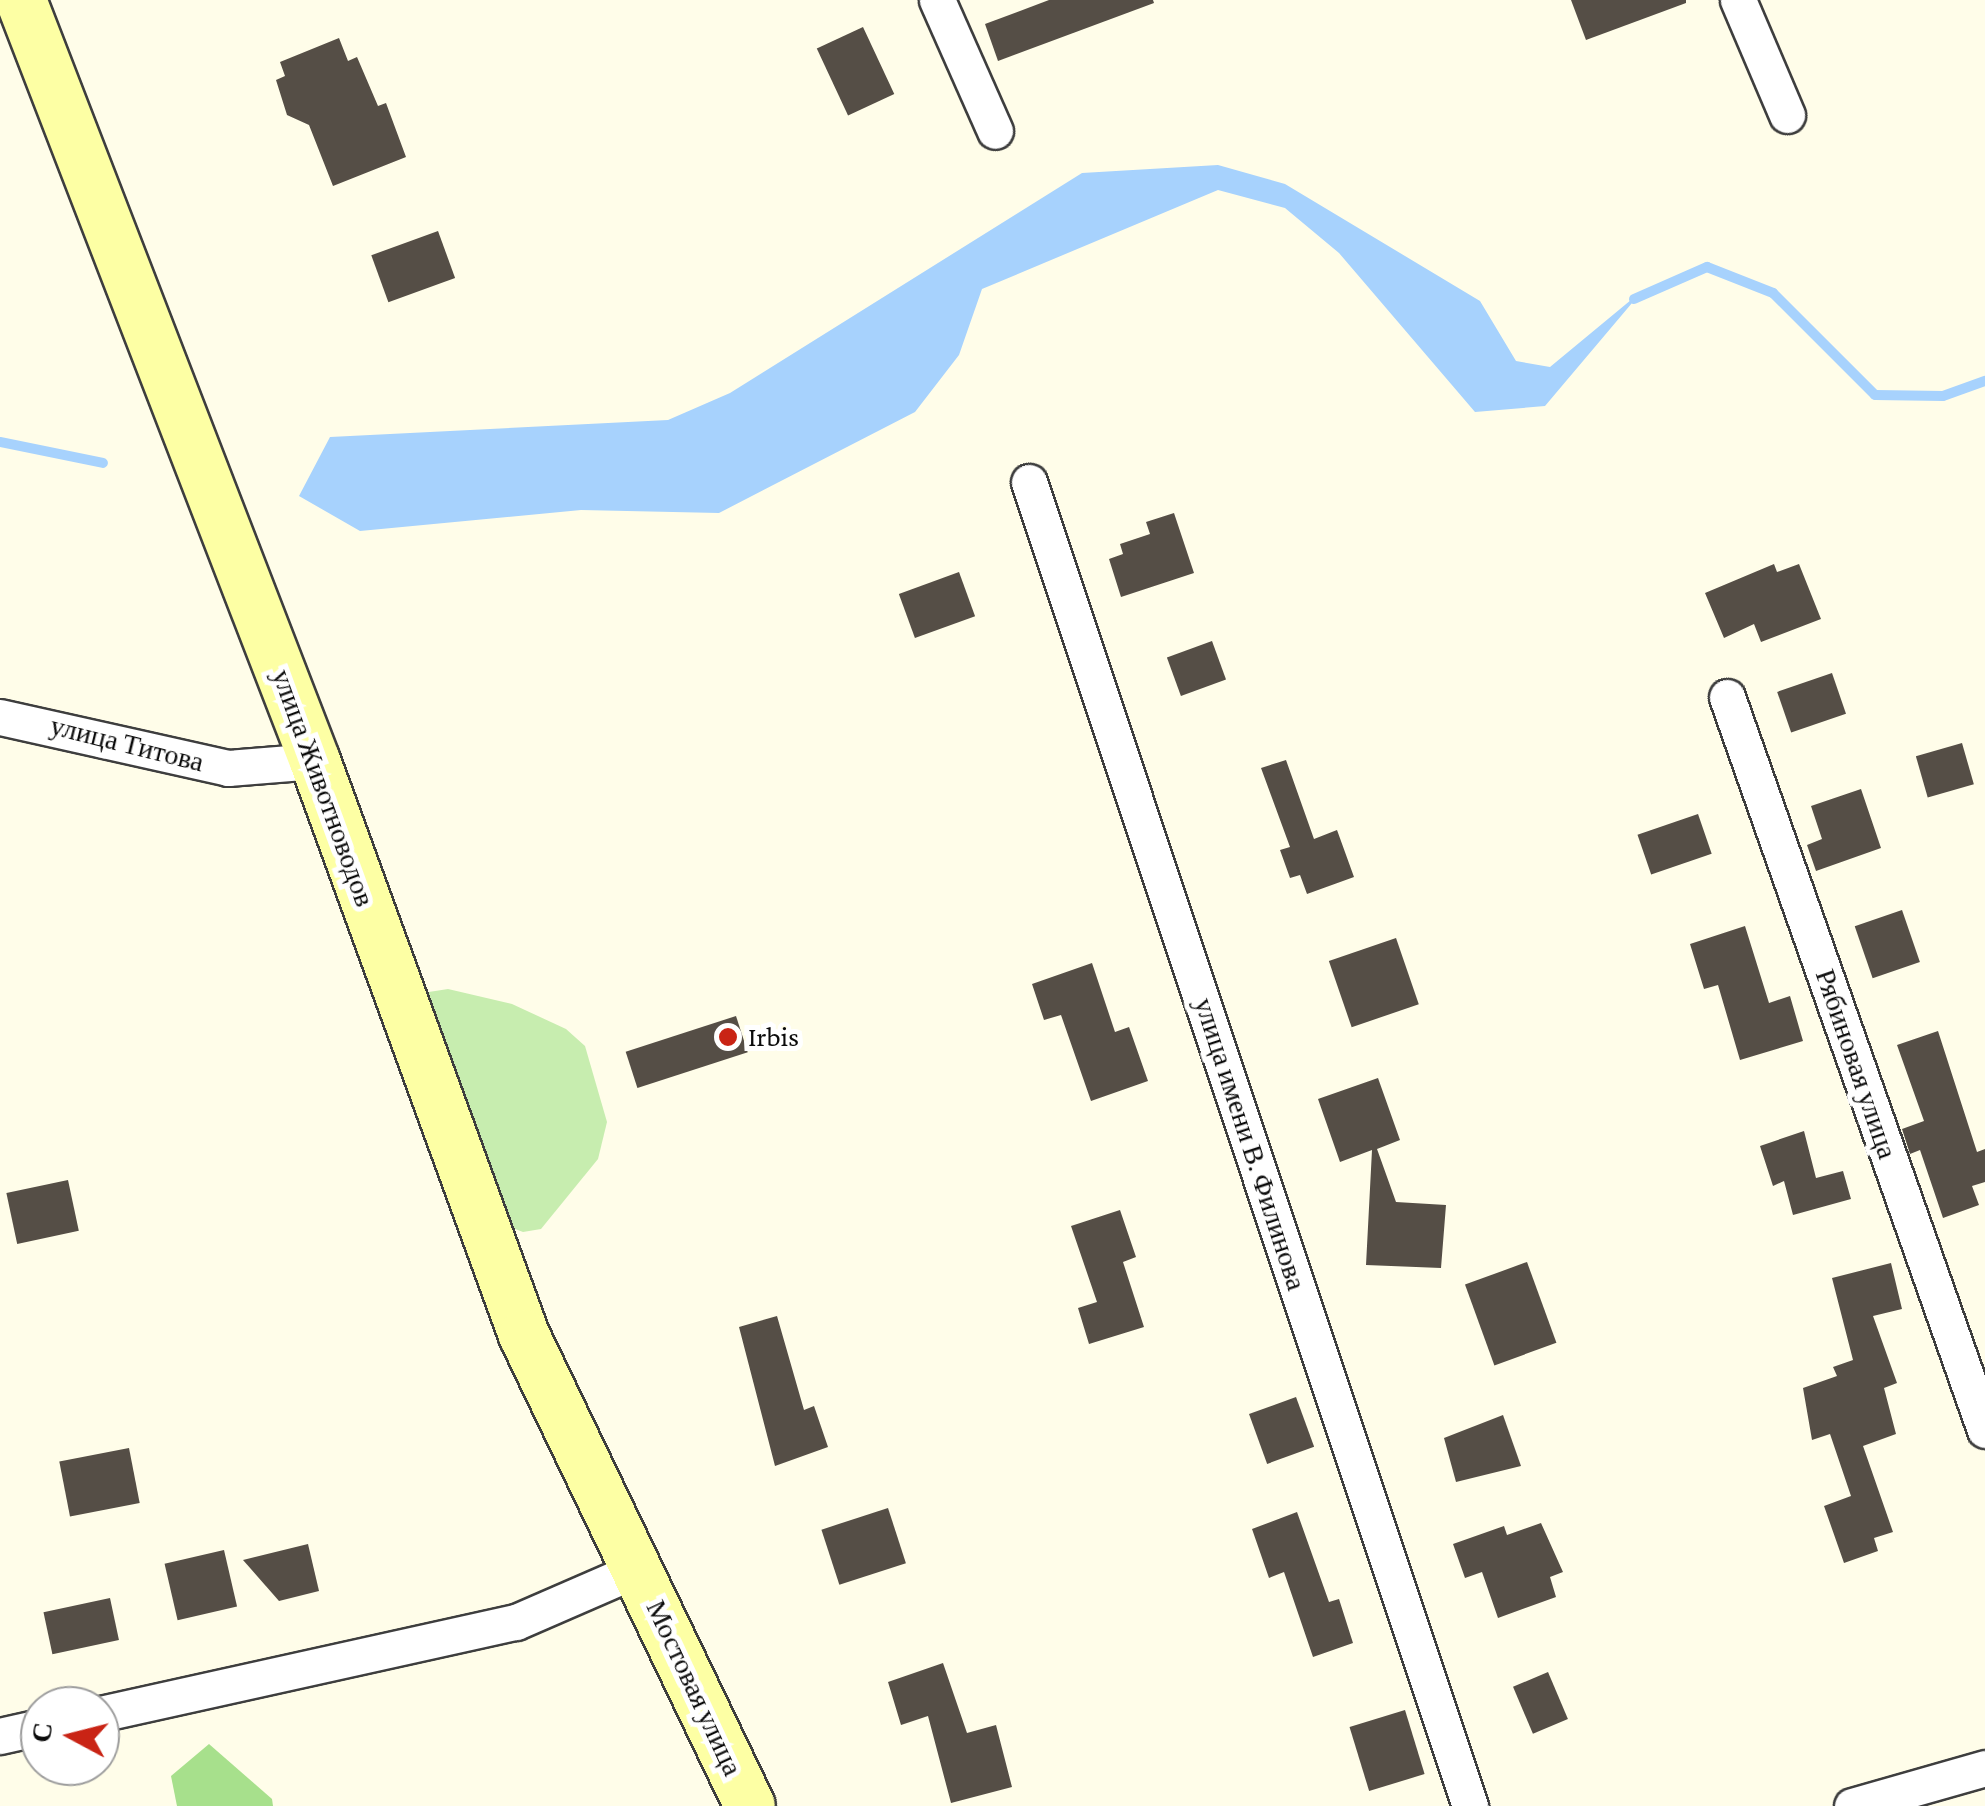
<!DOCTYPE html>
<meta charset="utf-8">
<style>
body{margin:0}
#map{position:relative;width:1985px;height:1806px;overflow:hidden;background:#fffde9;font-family:"Crimson Pro",serif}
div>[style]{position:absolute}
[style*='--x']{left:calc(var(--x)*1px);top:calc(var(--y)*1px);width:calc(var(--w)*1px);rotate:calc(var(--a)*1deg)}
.green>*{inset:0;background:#c7edaf}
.forest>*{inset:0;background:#a7e08c}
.water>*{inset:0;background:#a7d2fd}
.stream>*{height:10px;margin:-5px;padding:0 5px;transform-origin:5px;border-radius:5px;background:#a7d2fd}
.building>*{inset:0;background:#554e46;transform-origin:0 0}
.roads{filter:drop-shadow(2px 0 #3e3e3e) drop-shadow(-2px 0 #3e3e3e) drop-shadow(0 2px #3e3e3e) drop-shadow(0 -2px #3e3e3e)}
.minor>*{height:35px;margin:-17.5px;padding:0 17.5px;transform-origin:17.5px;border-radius:17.5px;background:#fff}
.secondary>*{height:50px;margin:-25px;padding:0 25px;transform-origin:25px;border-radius:25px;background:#fdffa4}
.dots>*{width:28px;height:28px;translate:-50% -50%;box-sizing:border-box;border:5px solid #fff;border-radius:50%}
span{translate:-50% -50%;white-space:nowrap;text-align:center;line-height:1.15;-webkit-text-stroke:10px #fff;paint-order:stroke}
.street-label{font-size:28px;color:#0b0b0b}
.poi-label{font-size:28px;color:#0b0b0b}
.left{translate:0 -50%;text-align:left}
.north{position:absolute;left:20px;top:1686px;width:100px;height:100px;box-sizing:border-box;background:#fff;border:2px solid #9d9d9d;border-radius:50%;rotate:277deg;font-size:28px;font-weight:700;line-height:40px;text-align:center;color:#0b0b0b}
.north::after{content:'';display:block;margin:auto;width:35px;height:45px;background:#c92415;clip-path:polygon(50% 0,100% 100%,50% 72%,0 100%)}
</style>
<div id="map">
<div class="green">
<div style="clip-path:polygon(448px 989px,512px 1004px,566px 1029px,585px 1046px,607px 1122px,598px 1159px,541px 1229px,523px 1232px,502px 1224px,416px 994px)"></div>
</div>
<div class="forest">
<div style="clip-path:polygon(209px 1744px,272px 1799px,273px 1806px,177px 1806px,171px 1776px)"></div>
</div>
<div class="water">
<div style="clip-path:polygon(1218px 165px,1285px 184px,1480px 301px,1516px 361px,1550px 367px,1643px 290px,1545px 406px,1475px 412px,1339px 253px,1285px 208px,1218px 190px,982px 289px,959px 355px,915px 412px,719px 513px,581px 510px,360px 531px,299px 496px,330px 437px,668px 420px,730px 393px,1082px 173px)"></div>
</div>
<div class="stream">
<div style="--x:1634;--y:299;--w:80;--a:-23.7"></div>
<div style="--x:1707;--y:267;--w:71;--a:21.5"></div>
<div style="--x:1773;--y:293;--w:144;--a:45"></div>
<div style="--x:1875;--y:395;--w:68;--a:0.8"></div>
<div style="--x:1943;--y:396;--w:45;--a:-19.7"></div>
<div style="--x:0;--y:442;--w:105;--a:11.5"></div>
</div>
<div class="building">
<div style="clip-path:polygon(1049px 0,1153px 0,1154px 3px,998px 61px,985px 24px)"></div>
<div style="clip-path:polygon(1571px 0,1686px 0,1686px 3px,1586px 40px)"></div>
<div style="left:863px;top:27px;width:74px;height:51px;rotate:65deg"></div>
<div style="clip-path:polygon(339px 38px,348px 61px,357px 57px,378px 106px,386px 103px,406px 157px,333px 186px,309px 125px,287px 115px,276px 80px,285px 76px,280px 62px)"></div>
<div style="left:438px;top:231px;width:50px;height:71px;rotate:70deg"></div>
<div style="clip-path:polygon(1174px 513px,1194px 573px,1121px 597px,1109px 559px,1123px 554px,1120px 544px,1150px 534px,1146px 522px)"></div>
<div style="clip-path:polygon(1774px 564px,1777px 572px,1799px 564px,1821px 619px,1761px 642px,1754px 624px,1724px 638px,1705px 593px)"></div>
<div style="left:959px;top:572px;width:47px;height:64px;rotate:70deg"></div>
<div style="left:1212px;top:641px;width:41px;height:48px;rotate:70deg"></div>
<div style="left:1832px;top:673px;width:43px;height:58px;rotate:71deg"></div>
<div style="left:1962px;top:743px;width:43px;height:48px;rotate:74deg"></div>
<div style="clip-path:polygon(1286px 760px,1314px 839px,1337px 830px,1354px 877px,1307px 894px,1300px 875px,1290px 878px,1280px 850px,1290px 847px,1261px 768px)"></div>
<div style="clip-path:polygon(1861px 789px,1881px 848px,1816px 871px,1807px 845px,1822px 839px,1811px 806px)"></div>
<div style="left:1698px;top:814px;width:42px;height:64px;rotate:71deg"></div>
<div style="left:1902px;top:910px;width:55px;height:50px;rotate:71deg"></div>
<div style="clip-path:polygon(1745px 926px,1769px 1003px,1790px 996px,1803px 1041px,1740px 1060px,1718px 985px,1704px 989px,1690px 944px)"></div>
<div style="left:1396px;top:938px;width:70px;height:71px;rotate:71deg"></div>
<div style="clip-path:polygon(1092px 963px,1115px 1032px,1129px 1027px,1148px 1081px,1091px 1101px,1061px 1015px,1044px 1020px,1032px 984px)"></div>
<div style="left:736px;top:1016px;width:38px;height:116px;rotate:72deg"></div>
<div style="clip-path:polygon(1938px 1031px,1977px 1152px,1985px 1149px,1985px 1182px,1972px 1186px,1979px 1205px,1943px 1218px,1920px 1150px,1910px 1154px,1902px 1129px,1924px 1121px,1897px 1045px)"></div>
<div style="clip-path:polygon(1378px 1078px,1400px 1140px,1377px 1149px,1396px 1202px,1446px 1205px,1441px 1268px,1366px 1265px,1372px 1150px,1340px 1162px,1318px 1099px)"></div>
<div style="clip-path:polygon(1804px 1131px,1816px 1178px,1843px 1171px,1851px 1199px,1793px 1215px,1784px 1181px,1773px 1186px,1760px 1146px)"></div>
<div style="left:68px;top:1180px;width:52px;height:63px;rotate:78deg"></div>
<div style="clip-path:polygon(1120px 1210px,1136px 1257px,1123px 1262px,1144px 1327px,1089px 1344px,1078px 1308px,1097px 1302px,1071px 1226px)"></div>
<div style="left:1527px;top:1262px;width:86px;height:66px;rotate:70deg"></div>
<div style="clip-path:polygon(1891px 1263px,1902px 1309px,1873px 1316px,1897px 1383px,1884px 1388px,1896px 1434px,1863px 1446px,1893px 1532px,1874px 1538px,1878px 1551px,1844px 1563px,1824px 1506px,1851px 1496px,1830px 1434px,1812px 1440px,1803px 1388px,1837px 1376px,1833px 1367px,1853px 1360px,1832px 1278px)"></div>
<div style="clip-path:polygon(777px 1316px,804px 1410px,814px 1406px,828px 1447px,775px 1466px,739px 1327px)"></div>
<div style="left:1296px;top:1397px;width:53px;height:50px;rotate:70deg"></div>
<div style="clip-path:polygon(1503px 1415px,1521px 1466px,1456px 1482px,1444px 1438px)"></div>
<div style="left:129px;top:1448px;width:56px;height:71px;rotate:79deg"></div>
<div style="left:888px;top:1508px;width:58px;height:70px;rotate:72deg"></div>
<div style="clip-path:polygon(1297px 1512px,1329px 1602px,1339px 1599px,1353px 1643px,1313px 1657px,1284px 1572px,1269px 1578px,1252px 1529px)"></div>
<div style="clip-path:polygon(1541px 1523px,1563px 1572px,1550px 1577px,1556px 1597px,1498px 1618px,1482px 1572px,1465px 1578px,1453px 1544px,1504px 1526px,1507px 1535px)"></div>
<div style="clip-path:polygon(308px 1544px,319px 1591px,279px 1601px,243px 1560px)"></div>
<div style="left:224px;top:1550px;width:58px;height:61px;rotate:77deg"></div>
<div style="left:110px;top:1598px;width:43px;height:68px;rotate:78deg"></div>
<div style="clip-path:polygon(943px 1663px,967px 1733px,996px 1725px,1012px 1787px,951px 1803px,928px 1716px,901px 1725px,888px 1682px)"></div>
<div style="left:1548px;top:1672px;width:51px;height:38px;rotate:67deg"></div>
<div style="left:1405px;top:1710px;width:67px;height:58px;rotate:73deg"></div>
</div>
<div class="roads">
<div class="minor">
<div style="--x:937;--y:0;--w:143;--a:66.1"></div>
<div style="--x:1738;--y:0;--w:125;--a:66.9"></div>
<div style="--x:1029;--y:482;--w:1396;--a:71.58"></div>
<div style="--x:1727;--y:697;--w:777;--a:70.61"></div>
<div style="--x:0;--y:717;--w:234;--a:12.6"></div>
<div style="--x:228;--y:768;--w:87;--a:-4.6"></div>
<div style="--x:100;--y:1714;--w:426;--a:-12.5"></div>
<div style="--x:516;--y:1622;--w:133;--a:-23.5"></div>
<div style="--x:0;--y:1736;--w:41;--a:-12.7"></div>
<div style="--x:1852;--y:1806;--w:138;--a:-15.9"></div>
</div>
<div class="secondary">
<div style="--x:21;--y:0;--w:816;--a:68.88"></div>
<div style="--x:315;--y:761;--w:611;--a:69.99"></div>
<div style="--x:524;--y:1335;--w:522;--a:64.37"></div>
</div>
</div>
<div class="dots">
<div style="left:728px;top:1037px;background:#c92415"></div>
</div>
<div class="street-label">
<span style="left:127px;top:744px;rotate:14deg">улица Титова</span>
<span style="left:323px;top:788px;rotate:70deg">улица Животноводов</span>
<span style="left:1856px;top:1064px;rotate:71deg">Рябиновая улица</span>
<span style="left:1250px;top:1144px;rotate:72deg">улица имени В. Филинова</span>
<span style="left:694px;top:1688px;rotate:65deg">Мостовая улица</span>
</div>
<div class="poi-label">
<span class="left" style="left:748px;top:1037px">Irbis</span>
</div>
<div class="north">С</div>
</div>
